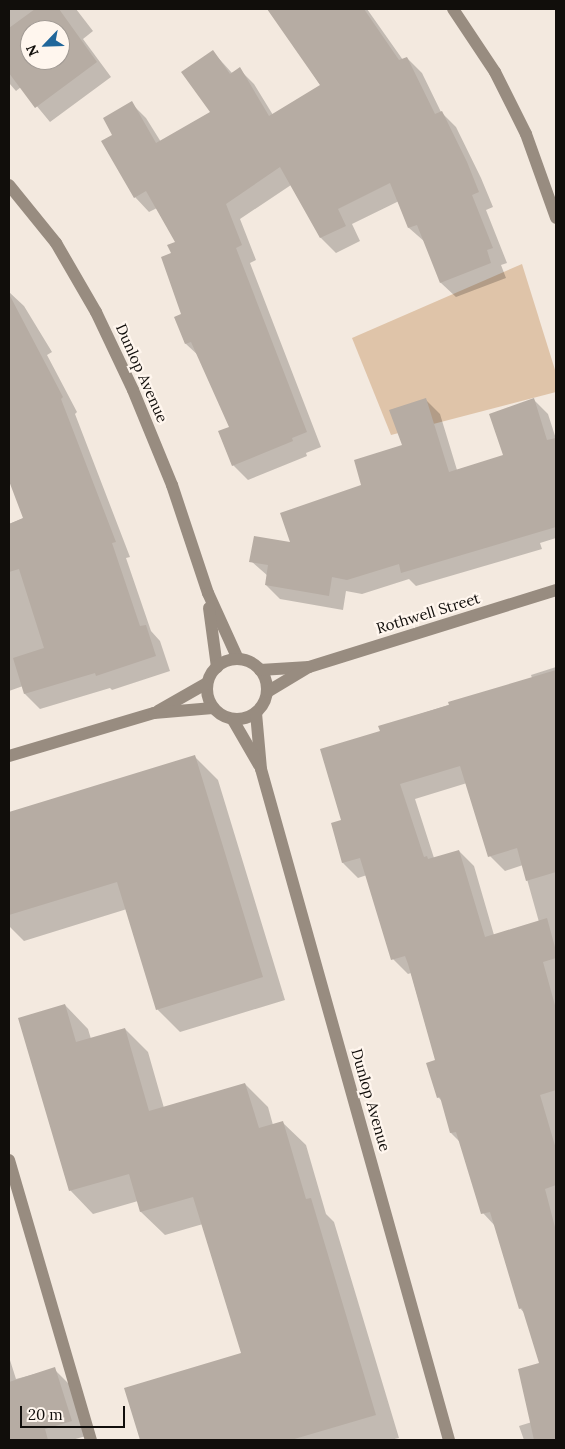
<!DOCTYPE html>
<style>
body{margin:0}
#map{position:relative;width:565px;height:1449px;overflow:hidden;background:#f3e9df;font-family:Lora,serif}
div>[style]{position:absolute}
[style*='--x']{left:calc(var(--x)*1px);top:calc(var(--y)*1px);width:calc(var(--w)*1px);rotate:calc(var(--a)*1deg)}
.green>*{inset:0;background:#dfc4a9}
.shadow>*{inset:0;background:#0003}
.building>*{inset:0;background:#b6aca3}
.service>*{height:12px;margin:-6px;padding:0 6px;transform-origin:6px;border-radius:6px;background:#988c80}
.minor>*{height:12px;margin:-6px;padding:0 6px;transform-origin:6px;border-radius:6px;background:#988c80}
.minor>.ring{margin:-6px;padding:0;box-sizing:content-box;background:none;border:12px solid #988c80;border-radius:50%}
span{translate:-50% -50%;white-space:nowrap;text-align:center;line-height:1.15;-webkit-text-stroke:4.5px #fff6ee;paint-order:stroke}
.street-label{font-size:15px;color:#110e0b}
.frame{position:absolute;inset:0;border:10px solid #110e0b;pointer-events:none}
.north{position:absolute;left:20px;top:20px;width:50px;height:50px;box-sizing:border-box;background:#fff6ee;border:1px solid #a09993;border-radius:50%;rotate:246deg;font-size:14px;font-weight:700;line-height:20px;text-align:center;color:#110e0b}
.north::after{content:'';display:block;margin:auto;width:18px;height:22px;background:#20669a;clip-path:polygon(50% 0,100% 100%,50% 72%,0 100%)}
.scale{position:absolute;left:20px;top:1406px;width:105px;height:22px;box-sizing:border-box;border:2px solid #110e0b;border-top:0;padding-left:6px;font-size:15px;line-height:18px;white-space:nowrap;color:#110e0b;-webkit-text-stroke:4px #fff6ee;paint-order:stroke}
</style>
<div id="map">
<div class="green">
<div style="clip-path:polygon(522px 264px,556px 373px,556px 392px,391px 435px,352px 338px)"></div>
</div>
<div class="shadow">
<div style="clip-path:polygon(evenodd,9px 9px,76px 9px,93px 31px,83px 39px,111px 77px,50px 122px,21px 87px,16px 91px,9px 83px,9px 9px,30px 30px,60px 30px,60px 60px,30px 60px,30px 30px)"></div>
<div style="clip-path:polygon(270px 9px,367px 9px,403px 60px,407px 58px,422px 73px,441px 112px,456px 127px,481px 178px,493px 207px,486px 210px,507px 263px,501px 265px,506px 278px,456px 297px,441px 283px,425px 242px,409px 228px,399px 201px,352px 224px,360px 241px,336px 253px,321px 238px,291px 185px,240px 219px,256px 260px,250px 263px,321px 447px,306px 453px,307px 456px,248px 480px,233px 465px,231px 428px,200px 357px,186px 344px,173px 254px,177px 242px,157px 208px,149px 212px,135px 197px,114px 135px,131px 103px,146px 118px,161px 142px,211px 112px,212px 51px,232px 73px,239px 69px,254px 84px,273px 115px,321px 86px)"></div>
<div style="clip-path:polygon(9px 292px,24px 306px,52px 352px,47px 355px,77px 412px,75px 414px,130px 557px,126px 558px,151px 631px,160px 641px,170px 671px,112px 690px,110px 688px,40px 709px,25px 694px,23px 686px,9px 691px,9px 524px,24px 518px,9px 477px)"></div>
<div style="clip-path:polygon(426px 400px,440px 414px,457px 470px,504px 456px,534px 400px,548px 414px,556px 439px,556px 538px,540px 543px,542px 549px,416px 586px,409px 579px,362px 594px,346px 591px,343px 610px,280px 599px,266px 585px,268px 576px,251px 561px,292px 544px,363px 485px,404px 446px)"></div>
<div style="clip-path:polygon(evenodd,556px 667px,556px 1440px,524px 1440px,519px 1426px,532px 1422px,541px 1364px,525px 1314px,520px 1308px,496px 1227px,483px 1213px,461px 1143px,451px 1133px,442px 1101px,438px 1097px,436px 1061px,411px 973px,408px 974px,393px 959px,367px 875px,358px 878px,343px 863px,332px 824px,343px 821px,381px 732px,380px 727px,532px 678px,531px 675px,556px 667px,467px 783px,490px 856px,505px 871px,523px 865px,539px 922px,494px 935px,474px 866px,459px 851px,434px 858px,415px 799px,467px 783px)"></div>
<div style="clip-path:polygon(195px 757px,218px 780px,285px 1000px,180px 1032px,157px 1009px,127px 909px,24px 941px,9px 926px,9px 813px)"></div>
<div style="clip-path:polygon(65px 1005px,88px 1029px,91px 1039px,125px 1029px,148px 1052px,164px 1108px,245px 1084px,268px 1107px,273px 1125px,282px 1122px,306px 1145px,326px 1214px,334px 1222px,399px 1438px,390px 1440px,141px 1440px,126px 1389px,242px 1354px,203px 1224px,165px 1235px,141px 1212px,138px 1201px,93px 1214px,70px 1190px)"></div>
<div style="clip-path:polygon(9px 1357px,16px 1379px,54px 1369px,69px 1384px,86px 1436px,72px 1440px,9px 1440px)"></div>
</div>
<div class="building">
<div style="clip-path:polygon(evenodd,35px 9px,59px 9px,97px 62px,35px 108px,9px 73px,9px 28px,35px 9px,30px 30px,60px 30px,60px 60px,30px 60px,30px 30px)"></div>
<div style="clip-path:polygon(267px 9px,364px 9px,399px 60px,407px 57px,435px 114px,442px 111px,467px 162px,479px 192px,472px 195px,493px 248px,487px 250px,491px 263px,440px 283px,417px 225px,408px 228px,390px 183px,338px 209px,346px 226px,320px 238px,280px 167px,226px 204px,242px 245px,236px 248px,307px 432px,292px 438px,293px 441px,232px 466px,218px 431px,229px 427px,191px 342px,185px 344px,174px 317px,181px 314px,161px 257px,171px 253px,167px 245px,175px 242px,146px 191px,134px 198px,101px 141px,112px 135px,103px 118px,132px 101px,156px 143px,210px 112px,181px 72px,213px 50px,230px 74px,240px 67px,269px 116px,320px 85px)"></div>
<div style="clip-path:polygon(9px 294px,63px 397px,61px 399px,116px 542px,112px 543px,140px 626px,146px 625px,156px 656px,96px 676px,95px 673px,24px 694px,13px 658px,44px 648px,19px 569px,9px 572px,9px 524px,23px 518px,9px 481px)"></div>
<div style="clip-path:polygon(426px 398px,449px 472px,503px 455px,489px 414px,534px 398px,547px 440px,556px 438px,556px 527px,401px 573px,399px 564px,347px 580px,332px 577px,329px 596px,265px 585px,268px 565px,249px 562px,254px 536px,290px 542px,280px 513px,361px 485px,354px 460px,402px 445px,389px 410px)"></div>
<div style="clip-path:polygon(556px 670px,556px 872px,526px 881px,517px 848px,488px 857px,460px 766px,400px 784px,424px 857px,427px 856px,428px 859px,459px 850px,485px 937px,547px 918px,556px 951px,556px 958px,543px 962px,556px 1009px,556px 1090px,540px 1095px,556px 1149px,556px 1185px,545px 1189px,556px 1231px,556px 1440px,534px 1440px,518px 1369px,539px 1363px,522px 1308px,519px 1309px,490px 1212px,481px 1214px,456px 1132px,450px 1133px,440px 1097px,437px 1098px,426px 1063px,435px 1060px,408px 964px,405px 956px,391px 960px,360px 858px,342px 863px,331px 823px,341px 820px,320px 749px,380px 731px,378px 726px,449px 705px,448px 702px)"></div>
<div style="clip-path:polygon(195px 755px,263px 977px,156px 1010px,117px 882px,9px 915px,9px 812px)"></div>
<div style="clip-path:polygon(65px 1004px,76px 1042px,125px 1028px,149px 1111px,245px 1083px,259px 1128px,283px 1121px,306px 1199px,311px 1198px,376px 1415px,291px 1440px,140px 1440px,124px 1388px,241px 1353px,193px 1197px,140px 1212px,129px 1174px,69px 1191px,18px 1018px)"></div>
<div style="clip-path:polygon(55px 1367px,72px 1421px,45px 1429px,48px 1440px,9px 1440px,9px 1382px)"></div>
</div>
<div class="service">
<div style="--x:9;--y:1160;--w:292;--a:73.7"></div>
</div>
<div class="minor">
<div style="--x:453;--y:9;--w:76;--a:56.3"></div>
<div style="--x:495;--y:72;--w:69;--a:63.4"></div>
<div style="--x:526;--y:134;--w:89;--a:70.3"></div>
<div style="--x:9;--y:185;--w:75;--a:51"></div>
<div style="--x:56;--y:243;--w:80;--a:59.9"></div>
<div style="--x:96;--y:312;--w:86;--a:64.6"></div>
<div style="--x:133;--y:390;--w:103;--a:67.7"></div>
<div style="--x:172;--y:485;--w:114;--a:71.6"></div>
<div style="--x:208;--y:593;--w:72;--a:65.6"></div>
<div style="--x:209;--y:608;--w:60;--a:82.3"></div>
<div class="ring" style="left:207px;top:659px;width:48px;height:48px"></div>
<div style="--x:260;--y:670;--w:49;--a:-3.5"></div>
<div style="--x:309;--y:667;--w:259;--a:-17.3"></div>
<div style="--x:267;--y:692;--w:47;--a:-31"></div>
<div style="--x:158;--y:711;--w:56;--a:-29.7"></div>
<div style="--x:256;--y:713;--w:56;--a:84.9"></div>
<div style="--x:261;--y:769;--w:697;--a:74.35"></div>
<div style="--x:233;--y:720;--w:52;--a:60"></div>
<div style="--x:9;--y:756;--w:151;--a:-16.5"></div>
<div style="--x:154;--y:713;--w:59;--a:-4.8"></div>
</div>
<div class="street-label">
<span style="left:142px;top:373px;rotate:66deg">Dunlop Avenue</span>
<span style="left:428px;top:613px;rotate:-17deg">Rothwell Street</span>
<span style="left:371px;top:1100px;rotate:74deg">Dunlop Avenue</span>
</div>
<div class="frame"></div>
<div class="north">N</div>
<div class="scale">20 m</div>
</div>
